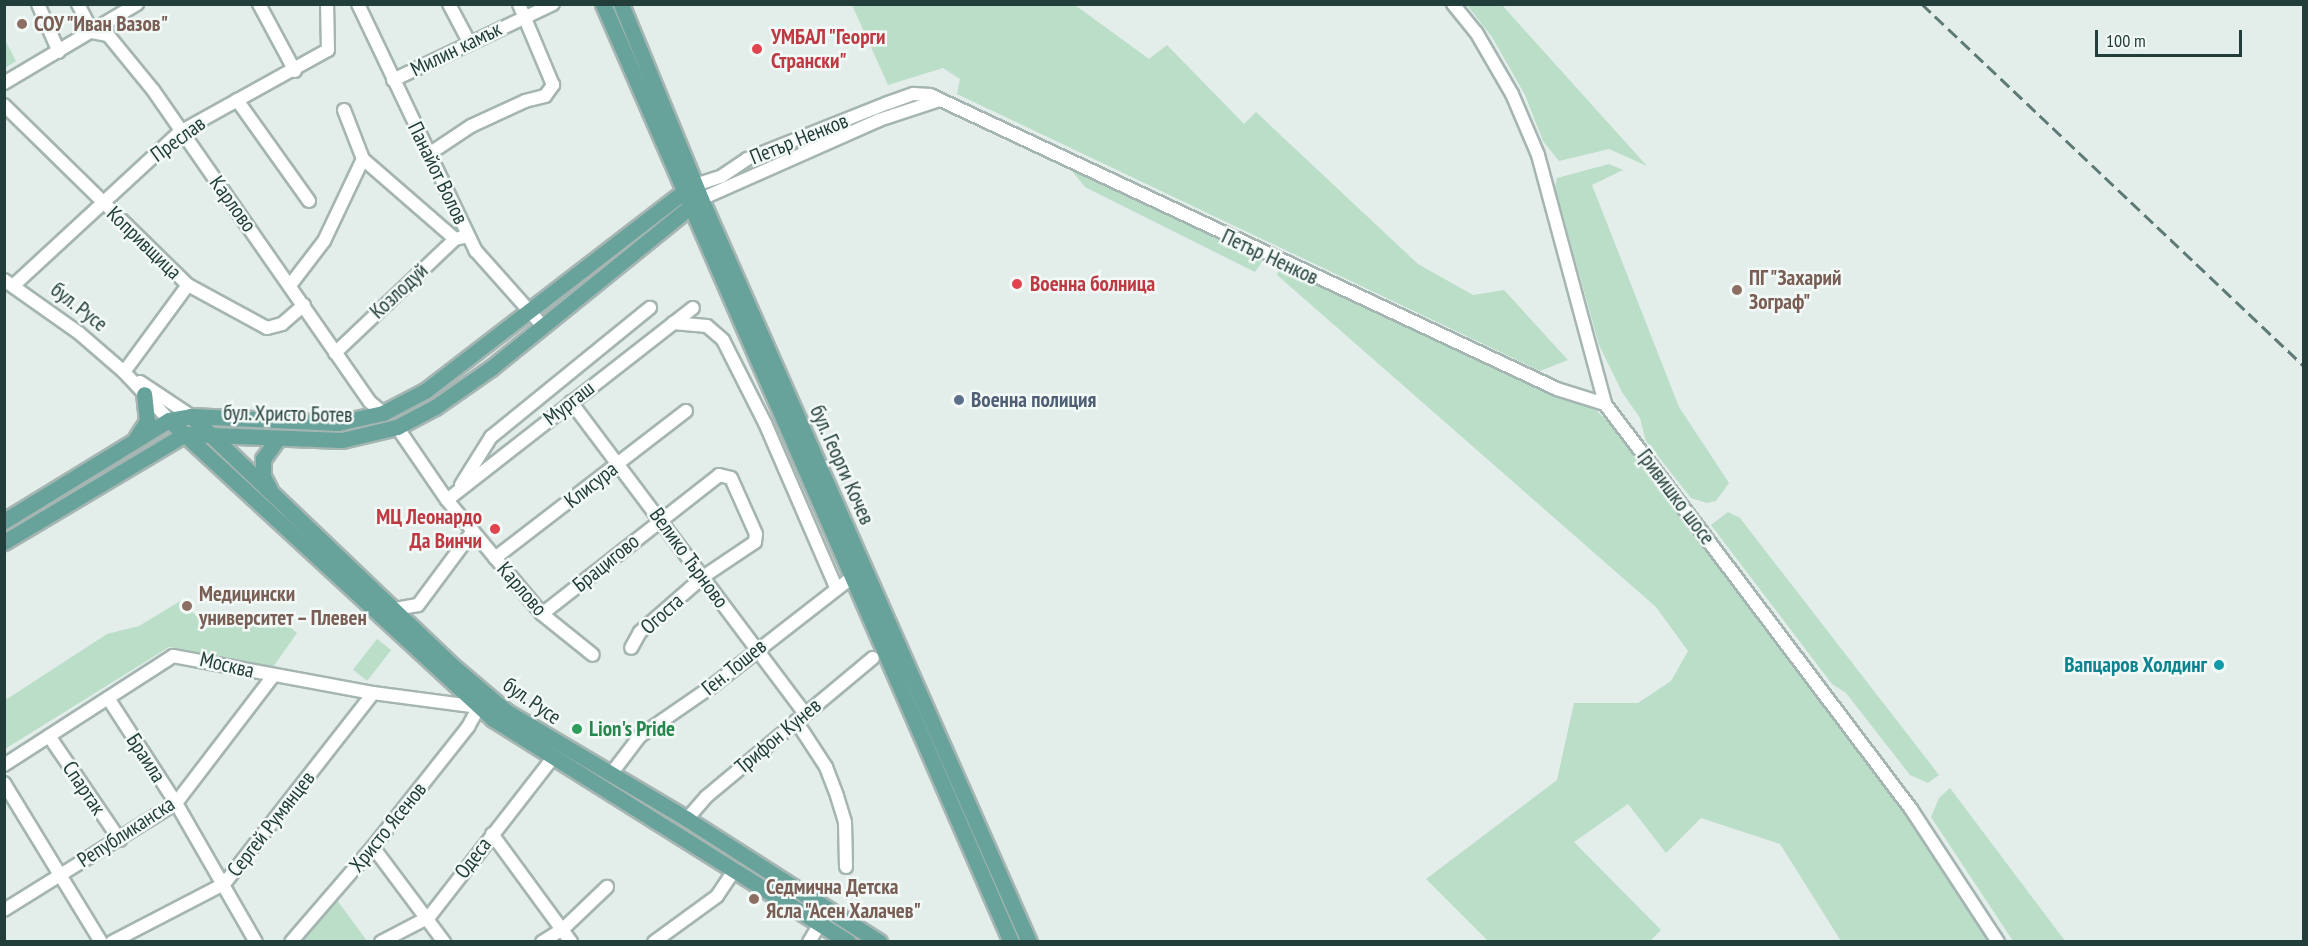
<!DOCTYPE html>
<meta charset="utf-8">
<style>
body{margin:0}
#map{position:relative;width:2308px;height:946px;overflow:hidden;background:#e3edea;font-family:"PT Sans Narrow",sans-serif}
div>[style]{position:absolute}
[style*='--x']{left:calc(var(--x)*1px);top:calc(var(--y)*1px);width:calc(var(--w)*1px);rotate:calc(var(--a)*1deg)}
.green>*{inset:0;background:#bbdec9;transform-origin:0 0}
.roads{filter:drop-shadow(2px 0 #a5b5b2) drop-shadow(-2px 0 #a5b5b2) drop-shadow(0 2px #a5b5b2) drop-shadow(0 -2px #a5b5b2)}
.minor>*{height:12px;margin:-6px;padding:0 6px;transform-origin:6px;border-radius:6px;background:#fff}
.major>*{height:15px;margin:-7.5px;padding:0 7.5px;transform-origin:7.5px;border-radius:7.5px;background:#67a29b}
.rail>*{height:3px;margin-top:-1.5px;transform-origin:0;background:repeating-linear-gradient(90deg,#5d7a76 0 12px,transparent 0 18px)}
.dots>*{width:16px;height:16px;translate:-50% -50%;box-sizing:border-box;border:3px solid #f3f9f7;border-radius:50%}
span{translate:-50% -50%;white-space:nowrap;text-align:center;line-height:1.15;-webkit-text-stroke:5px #f3f9f7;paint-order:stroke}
.education-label{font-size:21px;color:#785e54;font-weight:700}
.left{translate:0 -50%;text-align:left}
.health-label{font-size:21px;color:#be3a42;font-weight:700}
.right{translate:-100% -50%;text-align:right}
.street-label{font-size:21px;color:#223e3a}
.service-label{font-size:21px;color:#4e5e75;font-weight:700}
.culture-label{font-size:21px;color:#0d838f;font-weight:700}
.leisure-label{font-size:21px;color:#27864d;font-weight:700}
.frame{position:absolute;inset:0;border:6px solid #223e3a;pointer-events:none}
.scale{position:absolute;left:2095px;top:30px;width:147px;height:27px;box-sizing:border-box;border:3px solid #223e3a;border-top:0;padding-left:8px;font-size:18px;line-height:21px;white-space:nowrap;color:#223e3a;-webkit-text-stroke:4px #f3f9f7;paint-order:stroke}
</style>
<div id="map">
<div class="green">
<div style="clip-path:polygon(852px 5px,1075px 5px,1149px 59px,1167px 45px,1244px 124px,1256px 112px,1418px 264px,1473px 295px,1504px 290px,1568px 360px,1540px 371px,957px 94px,960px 79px,943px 68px,888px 85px)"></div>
<div style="clip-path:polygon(1467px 5px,1502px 5px,1647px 166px,1609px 149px,1559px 161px,1543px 141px,1525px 95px,1492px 37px)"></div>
<div style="clip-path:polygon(5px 40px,16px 61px,5px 68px,4px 68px)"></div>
<div style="clip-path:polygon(1609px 164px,1623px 170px,1592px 185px,1679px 407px,1729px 483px,1716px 501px,1707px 503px,1691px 498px,1646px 441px,1640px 418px,1622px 392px,1599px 345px,1555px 187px,1557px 178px)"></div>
<div style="clip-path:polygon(1077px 165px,1265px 257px,1255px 272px,1085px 187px,1072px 171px)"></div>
<div style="clip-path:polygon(1283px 259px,1588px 402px,1616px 430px,1906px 810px,1992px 941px,1841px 941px,1780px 844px,1701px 818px,1666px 853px,1628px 804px,1574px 842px,1661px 930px,1650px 941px,1488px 941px,1426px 879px,1557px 780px,1574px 703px,1638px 703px,1671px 681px,1688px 651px,1656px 607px,1277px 275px)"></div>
<div style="clip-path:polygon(1728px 512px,1740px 518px,1939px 775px,1928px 783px,1910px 775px,1846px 693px,1832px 684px,1711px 525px)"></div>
<div style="clip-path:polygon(182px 600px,198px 618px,235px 621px,276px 616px,297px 633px,273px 667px,169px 647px,5px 749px,5px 696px,7px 699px,107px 634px,139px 626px)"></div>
<div style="left:377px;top:639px;width:18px;height:39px;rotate:38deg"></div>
<div style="clip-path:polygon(1950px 788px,2065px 941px,2013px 941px,1931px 817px,1939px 798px)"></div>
<div style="clip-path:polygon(337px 900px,367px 941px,297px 942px,307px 933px)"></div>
</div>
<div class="roads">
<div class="minor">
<div style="--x:38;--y:4;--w:52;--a:66.4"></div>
<div style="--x:78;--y:4;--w:31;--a:63"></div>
<div style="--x:92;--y:32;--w:16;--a:11"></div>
<div style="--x:108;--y:35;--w:71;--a:50.7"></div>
<div style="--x:153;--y:90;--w:380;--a:55.2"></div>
<div style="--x:370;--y:402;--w:17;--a:40"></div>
<div style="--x:259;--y:4;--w:76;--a:61.8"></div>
<div style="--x:358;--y:4;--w:274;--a:64.5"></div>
<div style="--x:476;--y:251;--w:99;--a:48.3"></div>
<div style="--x:449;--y:4;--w:43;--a:62.2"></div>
<div style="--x:1453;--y:4;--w:36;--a:51"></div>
<div style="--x:1476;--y:32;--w:72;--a:59.9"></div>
<div style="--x:1512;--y:94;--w:66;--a:66.9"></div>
<div style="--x:1538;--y:155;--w:258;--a:74.9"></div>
<div style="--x:1605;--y:404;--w:508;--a:52.93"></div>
<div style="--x:1911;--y:809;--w:159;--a:56.8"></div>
<div style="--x:393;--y:80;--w:177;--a:-25.4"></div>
<div style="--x:4;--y:83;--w:155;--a:-30.7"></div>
<div style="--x:237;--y:100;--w:124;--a:54.5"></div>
<div style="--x:4;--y:105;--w:257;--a:44.4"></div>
<div style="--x:188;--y:285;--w:90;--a:28.6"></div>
<div style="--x:267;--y:328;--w:16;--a:-15"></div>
<div style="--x:282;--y:324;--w:29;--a:-41"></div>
<div style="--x:344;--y:110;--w:53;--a:68.8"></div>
<div style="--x:363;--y:159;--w:122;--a:41"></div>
<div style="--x:429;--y:154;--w:50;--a:-33.7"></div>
<div style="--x:471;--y:126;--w:60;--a:-24.8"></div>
<div style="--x:525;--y:101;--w:21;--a:-14"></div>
<div style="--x:545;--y:96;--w:14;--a:-54"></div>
<div style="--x:553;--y:85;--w:88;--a:-112.8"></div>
<div style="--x:695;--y:185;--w:28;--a:-18"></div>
<div style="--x:722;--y:176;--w:30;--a:-34"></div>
<div style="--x:747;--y:159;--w:152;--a:-21.7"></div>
<div style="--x:888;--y:103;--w:27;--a:-20"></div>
<div style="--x:913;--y:94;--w:17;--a:3"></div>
<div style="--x:930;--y:95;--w:693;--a:25.12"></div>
<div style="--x:1557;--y:389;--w:50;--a:17.4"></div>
<div style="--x:701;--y:199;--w:195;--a:-23.9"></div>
<div style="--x:879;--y:120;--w:64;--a:-18.2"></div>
<div style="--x:4;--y:280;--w:92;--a:35.2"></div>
<div style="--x:79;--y:333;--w:60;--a:40.9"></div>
<div style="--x:124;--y:372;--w:66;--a:46.8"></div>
<div style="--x:291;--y:284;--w:54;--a:-52.5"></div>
<div style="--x:324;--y:241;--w:91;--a:-64.6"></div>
<div style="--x:14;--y:285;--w:226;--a:-42.7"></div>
<div style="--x:180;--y:132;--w:169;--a:-29"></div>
<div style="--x:328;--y:50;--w:46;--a:-91.2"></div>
<div style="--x:673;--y:323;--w:34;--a:5"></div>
<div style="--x:707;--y:326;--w:21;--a:41"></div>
<div style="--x:723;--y:340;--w:93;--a:63.2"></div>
<div style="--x:765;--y:423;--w:179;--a:66.6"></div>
<div style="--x:335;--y:353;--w:166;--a:-43.5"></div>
<div style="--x:455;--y:239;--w:13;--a:-13"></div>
<div style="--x:124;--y:372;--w:108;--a:-53.7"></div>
<div style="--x:140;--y:382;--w:61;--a:33.7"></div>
<div style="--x:571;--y:402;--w:390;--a:53.1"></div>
<div style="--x:397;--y:427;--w:88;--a:55.6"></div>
<div style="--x:447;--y:500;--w:148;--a:50.2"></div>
<div style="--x:542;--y:614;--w:65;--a:38.8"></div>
<div style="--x:461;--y:485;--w:57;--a:-58"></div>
<div style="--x:491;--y:437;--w:205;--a:-39.1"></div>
<div style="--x:447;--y:500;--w:312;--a:-38"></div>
<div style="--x:495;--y:558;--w:241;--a:-37.6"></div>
<div style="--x:395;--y:609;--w:23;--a:-10"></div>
<div style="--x:418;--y:605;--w:92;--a:-53.4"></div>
<div style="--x:542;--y:614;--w:225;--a:-38.1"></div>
<div style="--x:719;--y:475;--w:12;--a:14"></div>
<div style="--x:731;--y:478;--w:61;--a:65.9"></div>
<div style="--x:756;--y:534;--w:8;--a:97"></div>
<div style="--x:755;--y:542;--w:63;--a:146.1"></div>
<div style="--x:703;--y:577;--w:84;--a:138.9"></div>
<div style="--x:640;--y:632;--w:18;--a:119"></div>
<div style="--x:108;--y:698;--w:125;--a:57.1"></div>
<div style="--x:176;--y:803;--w:160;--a:60.1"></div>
<div style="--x:796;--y:721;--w:55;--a:56.9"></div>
<div style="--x:826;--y:767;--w:31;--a:69"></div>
<div style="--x:837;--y:796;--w:27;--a:73"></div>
<div style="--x:845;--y:822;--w:45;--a:88.7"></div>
<div style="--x:49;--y:736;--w:126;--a:55.7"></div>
<div style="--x:4;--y:765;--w:201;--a:-32.8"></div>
<div style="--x:173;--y:656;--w:203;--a:10.5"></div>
<div style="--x:373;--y:693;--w:107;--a:7.5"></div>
<div style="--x:479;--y:707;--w:23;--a:119"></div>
<div style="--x:468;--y:727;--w:153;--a:128.4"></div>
<div style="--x:373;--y:847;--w:125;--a:130.8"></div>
<div style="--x:611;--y:774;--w:48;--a:-52.7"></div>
<div style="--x:640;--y:736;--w:86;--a:-34.6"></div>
<div style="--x:711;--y:687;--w:189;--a:-37.9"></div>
<div style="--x:4;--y:783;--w:186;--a:58.6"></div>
<div style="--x:687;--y:819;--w:29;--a:-49"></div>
<div style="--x:706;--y:797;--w:217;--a:-39.8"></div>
<div style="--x:492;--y:834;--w:134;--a:53.8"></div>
<div style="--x:373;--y:847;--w:119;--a:53.2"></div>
<div style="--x:4;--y:910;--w:203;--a:-31.9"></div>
<div style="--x:176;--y:803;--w:160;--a:-52.6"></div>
<div style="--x:112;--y:942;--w:126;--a:-27.4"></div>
<div style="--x:224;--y:884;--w:242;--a:-52"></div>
<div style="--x:381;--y:942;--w:54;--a:-27.5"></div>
<div style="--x:429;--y:917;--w:200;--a:-52.1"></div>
<div style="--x:542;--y:942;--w:25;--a:-32"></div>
<div style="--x:563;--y:929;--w:61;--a:-43.7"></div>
<div style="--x:654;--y:942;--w:78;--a:-36.1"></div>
<div style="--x:717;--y:896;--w:32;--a:-56"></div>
<div style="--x:809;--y:942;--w:21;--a:-59"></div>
</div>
<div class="major">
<div style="--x:603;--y:4;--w:1023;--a:66.49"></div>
<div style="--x:621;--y:4;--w:211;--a:67.7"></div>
<div style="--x:701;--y:199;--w:812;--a:66.18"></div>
<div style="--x:191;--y:416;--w:364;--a:43.7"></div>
<div style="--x:454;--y:667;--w:70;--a:40.3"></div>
<div style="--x:507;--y:712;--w:209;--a:30.7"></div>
<div style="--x:687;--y:819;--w:228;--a:32.6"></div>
<div style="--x:169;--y:420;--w:441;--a:42.7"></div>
<div style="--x:493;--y:719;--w:419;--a:32.1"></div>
<div style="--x:136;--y:438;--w:20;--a:-57"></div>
<div style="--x:147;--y:421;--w:27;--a:-96"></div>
<div style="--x:270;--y:490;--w:16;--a:-117"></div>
<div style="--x:263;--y:476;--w:17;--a:-90"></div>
<div style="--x:263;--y:459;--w:26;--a:-54"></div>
<div style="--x:4;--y:521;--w:193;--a:-31.5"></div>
<div style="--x:169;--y:420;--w:22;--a:-10"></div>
<div style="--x:191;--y:416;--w:147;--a:2.7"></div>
<div style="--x:338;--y:423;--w:46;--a:-12.5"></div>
<div style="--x:383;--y:413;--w:47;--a:-27.6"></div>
<div style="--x:425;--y:391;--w:334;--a:-37.6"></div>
<div style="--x:4;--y:542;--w:211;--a:-30.8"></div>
<div style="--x:185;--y:434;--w:157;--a:2.2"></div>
<div style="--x:342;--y:440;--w:57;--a:-13.3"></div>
<div style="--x:397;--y:427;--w:43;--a:-27.8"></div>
<div style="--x:435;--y:407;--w:68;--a:-34.9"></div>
<div style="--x:491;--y:368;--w:264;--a:-39"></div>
</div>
</div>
<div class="rail">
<div style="--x:1922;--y:4;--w:526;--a:43.46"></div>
</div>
<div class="dots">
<div style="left:22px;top:24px;background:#8d6e63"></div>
<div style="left:757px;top:49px;background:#e0444e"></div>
<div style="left:1017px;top:284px;background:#e0444e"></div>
<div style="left:1737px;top:290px;background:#8d6e63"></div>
<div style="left:959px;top:400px;background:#5c6f8a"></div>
<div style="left:495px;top:529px;background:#e0444e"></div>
<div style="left:187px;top:606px;background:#8d6e63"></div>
<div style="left:2219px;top:665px;background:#0f9aa8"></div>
<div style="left:577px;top:729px;background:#2e9e5b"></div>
<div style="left:754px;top:899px;background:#8d6e63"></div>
</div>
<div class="education-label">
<span class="left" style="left:34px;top:24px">СОУ "Иван Вазов"</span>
<span class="left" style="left:1749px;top:290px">ПГ "Захарий<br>Зограф"</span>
<span class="left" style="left:199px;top:606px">Медицински<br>университет – Плевен</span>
<span class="left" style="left:766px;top:899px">Седмична Детска<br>Ясла "Асен Халачев"</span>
</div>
<div class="health-label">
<span class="left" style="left:771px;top:49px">УМБАЛ "Георги<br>Странски"</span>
<span class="left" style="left:1030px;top:284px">Военна болница</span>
<span class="right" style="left:482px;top:529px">МЦ Леонардо<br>Да Винчи</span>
</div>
<div class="street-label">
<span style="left:456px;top:49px;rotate:-26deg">Милин камък</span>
<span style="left:178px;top:139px;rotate:-36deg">Преслав</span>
<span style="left:799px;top:139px;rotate:-22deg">Петър Ненков</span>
<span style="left:438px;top:173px;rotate:64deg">Панайот Волов</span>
<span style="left:233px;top:204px;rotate:54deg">Карлово</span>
<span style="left:144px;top:243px;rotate:44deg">Копривщица</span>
<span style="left:1270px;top:257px;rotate:25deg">Петър Ненков</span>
<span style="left:399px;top:291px;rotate:-43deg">Козлодуй</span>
<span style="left:79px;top:307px;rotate:38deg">бул. Русе</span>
<span style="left:569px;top:403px;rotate:-38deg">Мургаш</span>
<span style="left:288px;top:414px;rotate:1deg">бул. Христо Ботев</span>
<span style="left:842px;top:465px;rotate:66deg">бул. Георги Кочев</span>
<span style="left:591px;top:485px;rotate:-38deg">Клисура</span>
<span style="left:1676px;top:497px;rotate:53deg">Гривишко шосе</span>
<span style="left:689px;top:558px;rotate:54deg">Велико Търново</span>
<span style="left:606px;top:563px;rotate:-39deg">Брацигово</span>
<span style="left:522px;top:589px;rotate:49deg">Карлово</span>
<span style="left:662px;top:614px;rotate:-42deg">Огоста</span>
<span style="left:227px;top:665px;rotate:13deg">Москва</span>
<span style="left:734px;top:667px;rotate:-39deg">Ген. Тошев</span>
<span style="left:532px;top:701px;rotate:35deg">бул. Русе</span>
<span style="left:778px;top:736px;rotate:-40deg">Трифон Кунев</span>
<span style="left:146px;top:758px;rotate:57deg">Браила</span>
<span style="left:84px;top:788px;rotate:56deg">Спартак</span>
<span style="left:271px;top:824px;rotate:-52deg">Сергей Румянцев</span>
<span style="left:388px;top:827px;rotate:-51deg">Христо Ясенов</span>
<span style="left:126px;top:832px;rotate:-33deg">Републиканска</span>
<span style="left:473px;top:858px;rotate:-53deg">Одеса</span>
</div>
<div class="service-label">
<span class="left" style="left:971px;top:400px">Военна полиция</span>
</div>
<div class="culture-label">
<span class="right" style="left:2207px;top:665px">Вапцаров Холдинг</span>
</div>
<div class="leisure-label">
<span class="left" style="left:589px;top:729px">Lion's Pride</span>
</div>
<div class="frame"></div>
<div class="scale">100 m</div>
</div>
